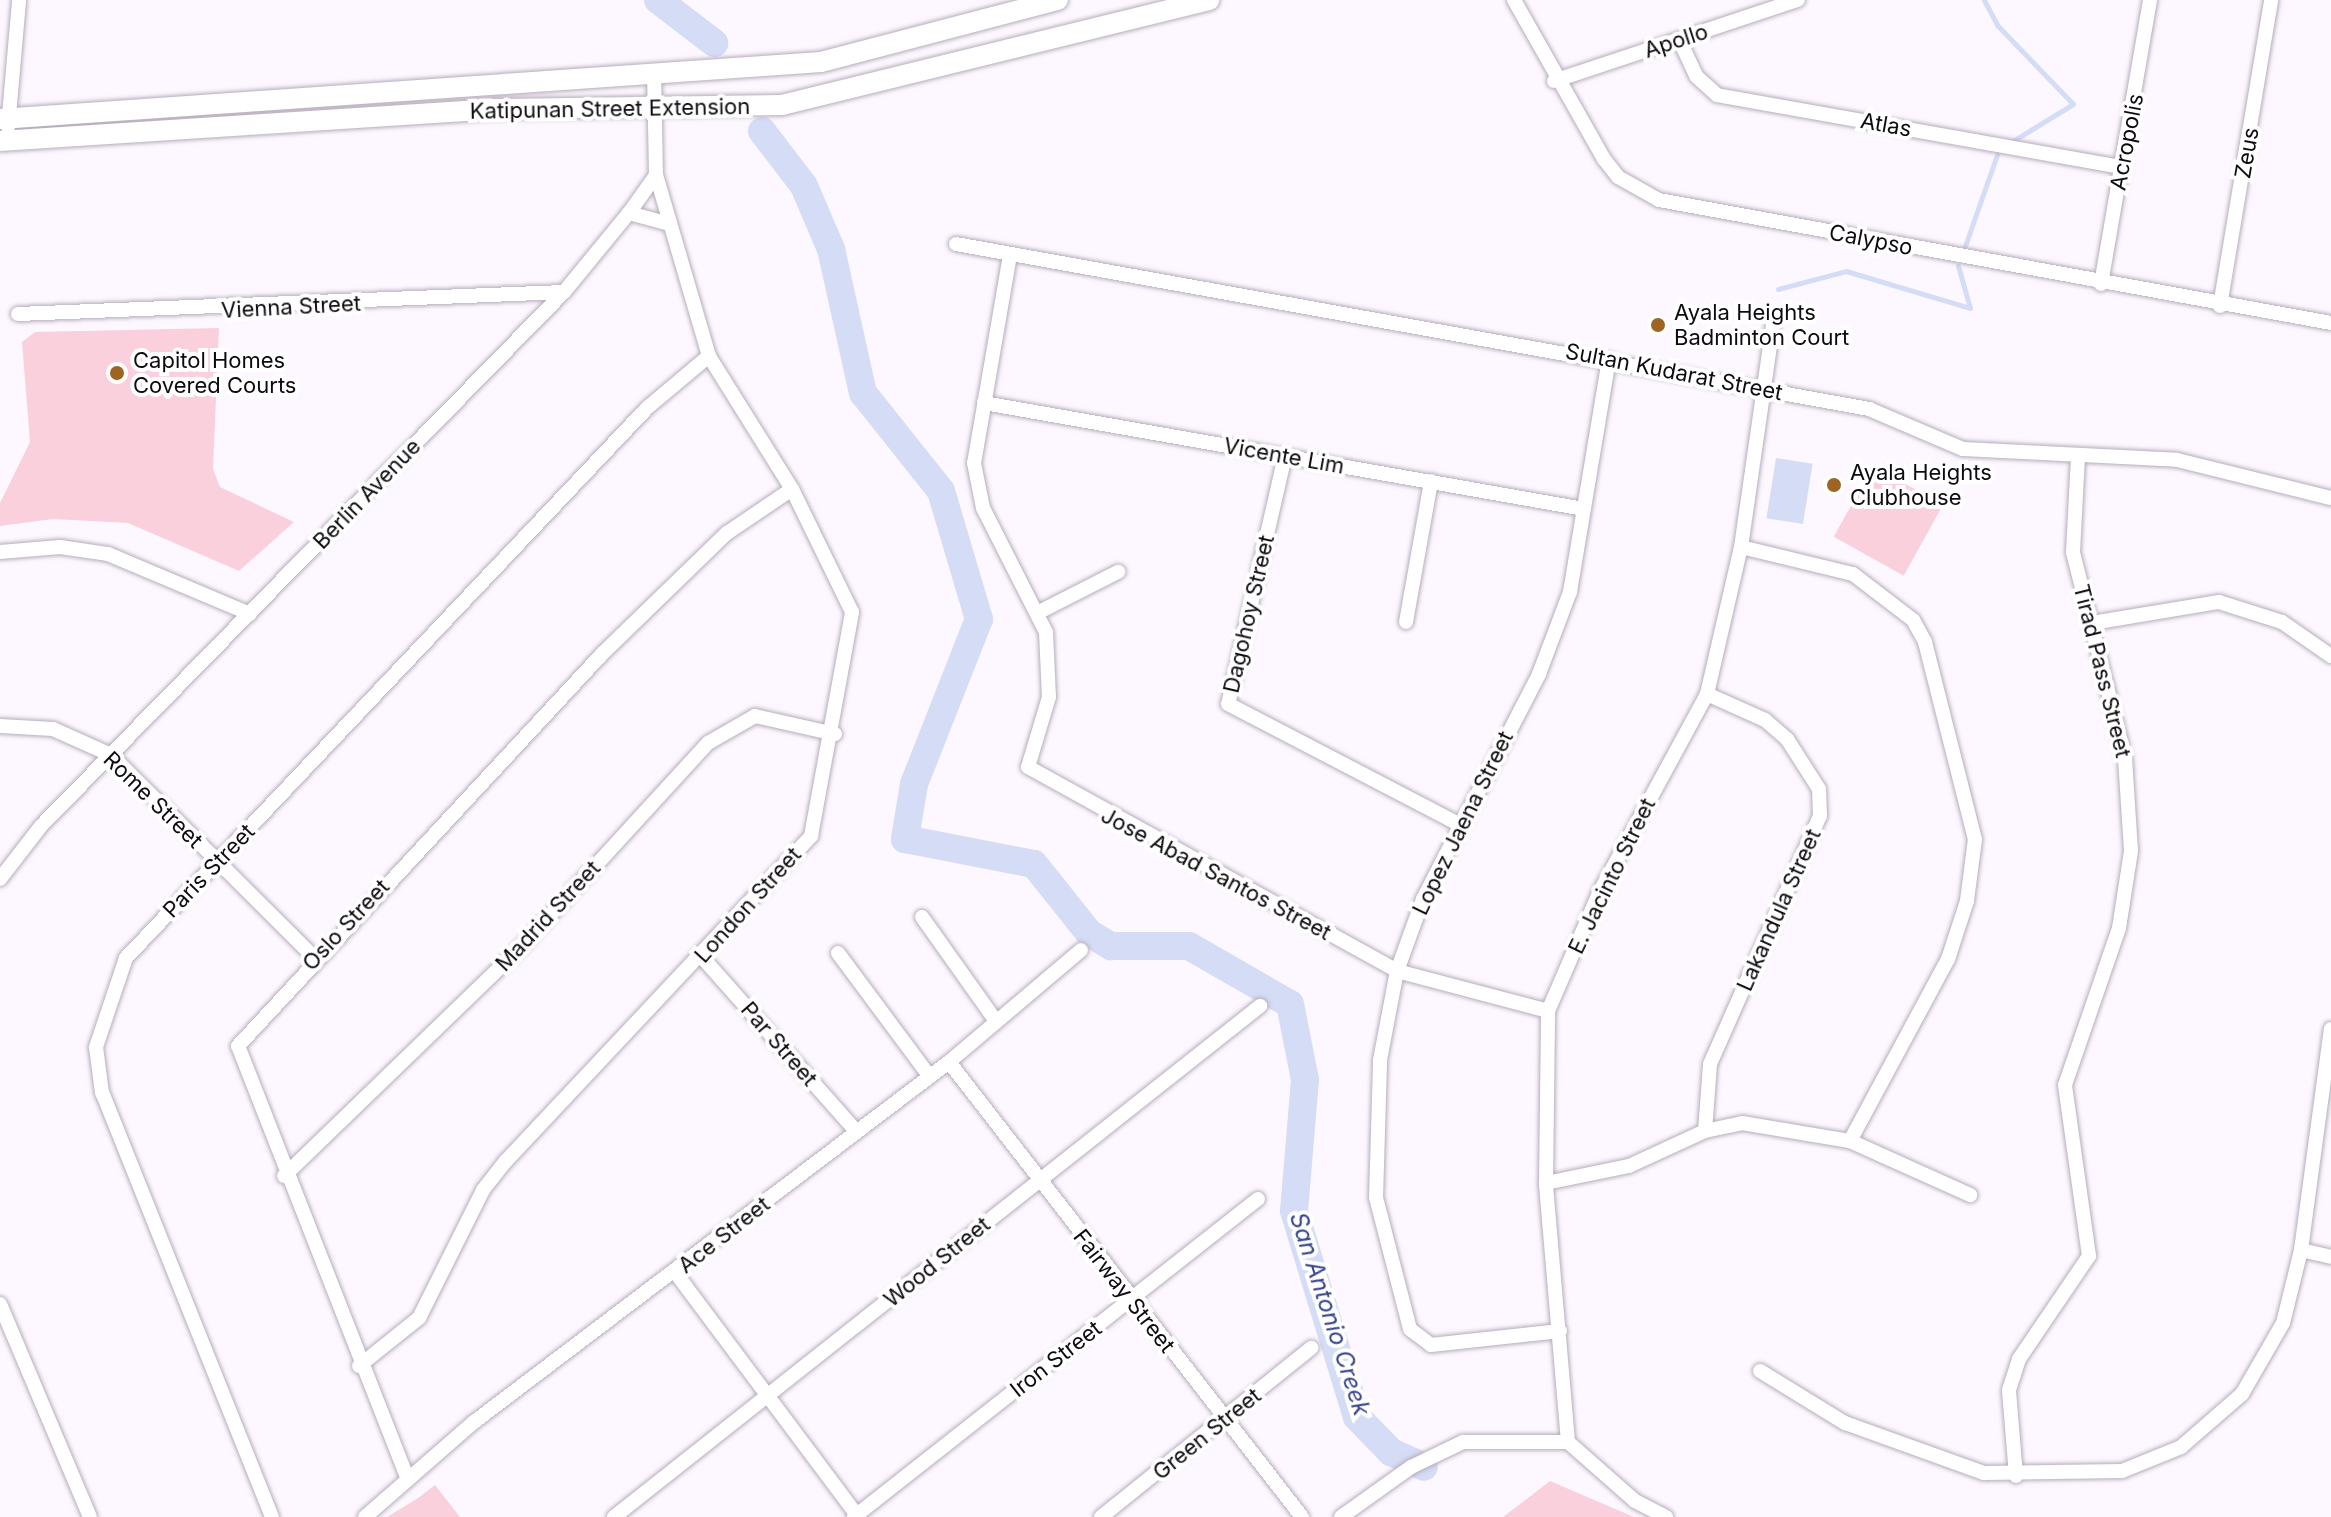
<!DOCTYPE html>
<html>
<head>
<meta charset="utf-8">
<style>
  body { margin:0 }
  #map { position:relative; width:2331px; height:1517px; overflow:hidden; background:#fdf8ff; font-family:Inter,sans-serif }
  div>[style] { position:absolute }
  .green>* { inset:0; background:#f9d0dc; transform-origin:0 0 }
  .water>* { inset:0; background:#d5dcf6; transform-origin:0 0 }
  .stream>* { height:5px; margin:-2.5px; padding:0 2.5px; transform-origin:2.5px; border-radius:2.5px; background:#d5dcf6 }
  .river>* { height:28px; margin:-14px; padding:0 14px; transform-origin:14px; border-radius:14px; background:#d5dcf6 }
  .roads { filter:drop-shadow(0 0 2px #b7acbb) drop-shadow(0 0 2px #b7acbb) }
  .street>* { height:14px; margin:-7px; padding:0 7px; transform-origin:7px; border-radius:7px; background:#fff }
  .secondary>* { height:20px; margin:-10px; padding:0 10px; transform-origin:10px; border-radius:10px; background:#fff }
  .dots>* { width:22px; height:22px; translate:-50% -50%; box-sizing:border-box; border:4px solid #fff; border-radius:50% }
  span { translate:-50% -50%; white-space:nowrap; text-align:center; line-height:1.15; -webkit-text-stroke:8px #fff; paint-order:stroke }
  .street-label { font-size:22px; color:#0e0b10 }
  .poi-label { font-size:22px; color:#0e0b10 }
  .left { translate:0 -50%; text-align:left }
  .water-label { font-size:24px; color:#37458c; font-style:italic }
</style>
</head>
<body>
<div id="map">
  <div class="green">
    <div style="clip-path:polygon(219px 328px,213px 469px,220px 487px,294px 522px,239px 571px,128px 523px,53px 519px,0 526px,0 503px,30px 442px,22px 342px,35px 332px)"></div>
    <div style="left:1873px;top:466px;width:80px;height:81px;rotate:29deg"></div>
    <div style="clip-path:polygon(1550px 1481px,1634px 1517px,1503px 1517px)"></div>
    <div style="clip-path:polygon(435px 1485px,460px 1517px,387px 1517px,418px 1498px)"></div>
  </div>
  <div class="water">
    <div style="left:1776px;top:458px;width:37px;height:61px;rotate:9deg"></div>
  </div>
  <div class="stream">
    <div style="left:1984px;top:0;width:30px;rotate:62deg"></div>
    <div style="left:1998px;top:26px;width:108px;rotate:46.1deg"></div>
    <div style="left:2073px;top:104px;width:76px;rotate:148.4deg"></div>
    <div style="left:1965px;top:246px;width:103px;rotate:-70.7deg"></div>
    <div style="left:1778px;top:289px;width:70px;rotate:-14.8deg"></div>
    <div style="left:1846px;top:271px;width:129px;rotate:16.6deg"></div>
    <div style="left:1970px;top:308px;width:44px;rotate:-105.9deg"></div>
  </div>
  <div class="river">
    <div style="left:658px;top:0;width:71px;rotate:37.5deg"></div>
    <div style="left:762px;top:131px;width:69px;rotate:52.6deg"></div>
    <div style="left:804px;top:186px;width:69px;rotate:66.8deg"></div>
    <div style="left:831px;top:249px;width:148px;rotate:77.5deg"></div>
    <div style="left:863px;top:393px;width:125px;rotate:51.5deg"></div>
    <div style="left:941px;top:491px;width:134px;rotate:73.5deg"></div>
    <div style="left:979px;top:619px;width:177px;rotate:111.5deg"></div>
    <div style="left:914px;top:784px;width:56px;rotate:99.3deg"></div>
    <div style="left:905px;top:839px;width:131px;rotate:11deg"></div>
    <div style="left:1034px;top:864px;width:88px;rotate:51.4deg"></div>
    <div style="left:1089px;top:933px;width:26px;rotate:31deg"></div>
    <div style="left:1111px;top:946px;width:78px"></div>
    <div style="left:1189px;top:946px;width:116px;rotate:29.9deg"></div>
    <div style="left:1290px;top:1004px;width:77px;rotate:78.8deg"></div>
    <div style="left:1305px;top:1080px;width:131px;rotate:94.8deg"></div>
    <div style="left:1294px;top:1211px;width:215px;rotate:73deg"></div>
    <div style="left:1357px;top:1417px;width:49px;rotate:45.8deg"></div>
    <div style="left:1391px;top:1452px;width:36px;rotate:24deg"></div>
  </div>
  <div class="roads">
    <div class="street">
      <div style="left:1514px;top:0;width:183px;rotate:60.5deg"></div>
      <div style="left:1604px;top:159px;width:23px;rotate:52deg"></div>
      <div style="left:1618px;top:177px;width:47px;rotate:29.3deg"></div>
      <div style="left:1659px;top:200px;width:683px;rotate:10.37deg"></div>
      <div style="left:1680px;top:41px;width:38px;rotate:65deg"></div>
      <div style="left:1696px;top:76px;width:28px;rotate:42deg"></div>
      <div style="left:1717px;top:95px;width:411px;rotate:10.1deg"></div>
      <div style="left:1554px;top:81px;width:257px;rotate:-18.4deg"></div>
      <div style="left:8px;top:127px;width:127px;rotate:-85deg"></div>
      <div style="left:629px;top:213px;width:39px;rotate:15deg"></div>
      <div style="left:956px;top:244px;width:928px;rotate:10.24deg"></div>
      <div style="left:1869px;top:409px;width:102px;rotate:23.1deg"></div>
      <div style="left:1963px;top:449px;width:214px;rotate:2.9deg"></div>
      <div style="left:2177px;top:460px;width:159px;rotate:13.9deg"></div>
      <div style="left:1010px;top:255px;width:211px;rotate:99.8deg"></div>
      <div style="left:974px;top:463px;width:46px;rotate:78.7deg"></div>
      <div style="left:983px;top:508px;width:139px;rotate:63.1deg"></div>
      <div style="left:1046px;top:632px;width:65px;rotate:87.4deg"></div>
      <div style="left:1049px;top:697px;width:73px;rotate:106.7deg"></div>
      <div style="left:1028px;top:767px;width:422px;rotate:28.9deg"></div>
      <div style="left:1397px;top:971px;width:156px;rotate:14.8deg"></div>
      <div style="left:2101px;top:284px;width:288px;rotate:-80.2deg"></div>
      <div style="left:2220px;top:306px;width:310px;rotate:-80.5deg"></div>
      <div style="left:18px;top:314px;width:546px;rotate:-2.31deg"></div>
      <div style="left:984px;top:403px;width:609px;rotate:10.02deg"></div>
      <div style="left:1285px;top:456px;width:254px;rotate:102.9deg"></div>
      <div style="left:1228px;top:704px;width:260px;rotate:27.5deg"></div>
      <div style="left:1741px;top:547px;width:115px;rotate:13.6deg"></div>
      <div style="left:1853px;top:574px;width:76px;rotate:37.5deg"></div>
      <div style="left:1913px;top:620px;width:25px;rotate:61deg"></div>
      <div style="left:1925px;top:642px;width:203px;rotate:75.8deg"></div>
      <div style="left:1975px;top:839px;width:63px;rotate:97.4deg"></div>
      <div style="left:1967px;top:901px;width:61px;rotate:108.1deg"></div>
      <div style="left:1948px;top:959px;width:207px;rotate:118.3deg"></div>
      <div style="left:0;top:552px;width:60px;rotate:-4.8deg"></div>
      <div style="left:60px;top:547px;width:49px;rotate:8.3deg"></div>
      <div style="left:108px;top:554px;width:154px;rotate:22.9deg"></div>
      <div style="left:1039px;top:612px;width:89px;rotate:-26.9deg"></div>
      <div style="left:1406px;top:622px;width:143px;rotate:-79.9deg"></div>
      <div style="left:2092px;top:623px;width:129px;rotate:-9.4deg"></div>
      <div style="left:2219px;top:602px;width:66px;rotate:17.6deg"></div>
      <div style="left:2282px;top:622px;width:60px;rotate:34.8deg"></div>
      <div style="left:0;top:726px;width:53px;rotate:3.2deg"></div>
      <div style="left:53px;top:729px;width:64px;rotate:24.1deg"></div>
      <div style="left:111px;top:755px;width:288px;rotate:44.9deg"></div>
      <div style="left:0;top:879px;width:67px;rotate:-52.3deg"></div>
      <div style="left:41px;top:826px;width:747px;rotate:-45.6deg"></div>
      <div style="left:564px;top:292px;width:102px;rotate:-50.6deg"></div>
      <div style="left:629px;top:213px;width:47px;rotate:-54.6deg"></div>
      <div style="left:656px;top:175px;width:100px;rotate:-91.1deg"></div>
      <div style="left:922px;top:917px;width:128px;rotate:54.6deg"></div>
      <div style="left:838px;top:953px;width:154px;rotate:53.4deg"></div>
      <div style="left:702px;top:957px;width:232px;rotate:48.5deg"></div>
      <div style="left:949px;top:1062px;width:576px;rotate:52.19deg"></div>
      <div style="left:1705px;top:1131px;width:67px;rotate:-85.7deg"></div>
      <div style="left:1710px;top:1064px;width:271px;rotate:-66.1deg"></div>
      <div style="left:1820px;top:816px;width:27px;rotate:-92deg"></div>
      <div style="left:1819px;top:789px;width:59px;rotate:-122.6deg"></div>
      <div style="left:1787px;top:739px;width:29px;rotate:-139deg"></div>
      <div style="left:1765px;top:720px;width:64px;rotate:-155.9deg"></div>
      <div style="left:284px;top:1176px;width:330px;rotate:-44deg"></div>
      <div style="left:521px;top:947px;width:277px;rotate:-47.5deg"></div>
      <div style="left:708px;top:743px;width:54px;rotate:-29.9deg"></div>
      <div style="left:755px;top:716px;width:82px;rotate:12.7deg"></div>
      <div style="left:1546px;top:1183px;width:85px;rotate:-11.6deg"></div>
      <div style="left:1629px;top:1166px;width:84px;rotate:-24.7deg"></div>
      <div style="left:1705px;top:1131px;width:38px;rotate:-12deg"></div>
      <div style="left:1742px;top:1123px;width:109px;rotate:9.5deg"></div>
      <div style="left:1850px;top:1141px;width:132px;rotate:24.2deg"></div>
      <div style="left:2301px;top:1250px;width:31px;rotate:13deg"></div>
      <div style="left:675px;top:1272px;width:306px;rotate:53.2deg"></div>
      <div style="left:0;top:1304px;width:231px;rotate:67.1deg"></div>
      <div style="left:1560px;top:1331px;width:130px;rotate:173.8deg"></div>
      <div style="left:1431px;top:1345px;width:26px;rotate:-143deg"></div>
      <div style="left:1410px;top:1329px;width:135px;rotate:-104.5deg"></div>
      <div style="left:1376px;top:1198px;width:138px;rotate:-88.3deg"></div>
      <div style="left:1380px;top:1060px;width:91px;rotate:-79.2deg"></div>
      <div style="left:1397px;top:971px;width:77px;rotate:-70.1deg"></div>
      <div style="left:1423px;top:899px;width:253px;rotate:-62.7deg"></div>
      <div style="left:1539px;top:674px;width:88px;rotate:-69.3deg"></div>
      <div style="left:1570px;top:592px;width:236px;rotate:-80.5deg"></div>
      <div style="left:359px;top:1366px;width:77px;rotate:-38.7deg"></div>
      <div style="left:419px;top:1318px;width:143px;rotate:-63.4deg"></div>
      <div style="left:483px;top:1190px;width:37px;rotate:-52deg"></div>
      <div style="left:506px;top:1161px;width:446px;rotate:-46.8deg"></div>
      <div style="left:811px;top:836px;width:228px;rotate:-79.6deg"></div>
      <div style="left:852px;top:612px;width:137px;rotate:-116deg"></div>
      <div style="left:792px;top:489px;width:157px;rotate:-122deg"></div>
      <div style="left:709px;top:356px;width:189px;rotate:-106.3deg"></div>
      <div style="left:1760px;top:1371px;width:100px;rotate:31.5deg"></div>
      <div style="left:1845px;top:1423px;width:148px;rotate:19.8deg"></div>
      <div style="left:1984px;top:1473px;width:138px;rotate:-0.8deg"></div>
      <div style="left:2122px;top:1471px;width:64px;rotate:-22.1deg"></div>
      <div style="left:2181px;top:1447px;width:81px;rotate:-41deg"></div>
      <div style="left:2242px;top:1394px;width:82px;rotate:-60deg"></div>
      <div style="left:2283px;top:1323px;width:75px;rotate:-76.1deg"></div>
      <div style="left:2301px;top:1250px;width:223px;rotate:-82.3deg"></div>
      <div style="left:1568px;top:1442px;width:260px;rotate:-94.9deg"></div>
      <div style="left:1546px;top:1183px;width:172px;rotate:-89.3deg"></div>
      <div style="left:1548px;top:1011px;width:129px;rotate:-66.6deg"></div>
      <div style="left:1599px;top:893px;width:226px;rotate:-61.5deg"></div>
      <div style="left:1707px;top:694px;width:151px;rotate:-77deg"></div>
      <div style="left:1741px;top:547px;width:224px;rotate:-81.8deg"></div>
      <div style="left:2016px;top:1476px;width:86px;rotate:-94.7deg"></div>
      <div style="left:2009px;top:1390px;width:33px;rotate:-72deg"></div>
      <div style="left:2019px;top:1359px;width:125px;rotate:-55.8deg"></div>
      <div style="left:2089px;top:1256px;width:173px;rotate:-98deg"></div>
      <div style="left:2065px;top:1085px;width:166px;rotate:-71deg"></div>
      <div style="left:2119px;top:928px;width:78px;rotate:-81.1deg"></div>
      <div style="left:2131px;top:851px;width:93px;rotate:-93.7deg"></div>
      <div style="left:2125px;top:758px;width:212px;rotate:-104.2deg"></div>
      <div style="left:2073px;top:552px;width:97px;rotate:-87deg"></div>
      <div style="left:407px;top:1477px;width:463px;rotate:-111.4deg"></div>
      <div style="left:238px;top:1046px;width:535px;rotate:-47.12deg"></div>
      <div style="left:602px;top:654px;width:174px;rotate:-44.1deg"></div>
      <div style="left:727px;top:533px;width:78px;rotate:-34.1deg"></div>
      <div style="left:272px;top:1517px;width:457px;rotate:-111.8deg"></div>
      <div style="left:102px;top:1093px;width:46px;rotate:-97.4deg"></div>
      <div style="left:96px;top:1047px;width:94px;rotate:-71.4deg"></div>
      <div style="left:126px;top:958px;width:758px;rotate:-46.55deg"></div>
      <div style="left:647px;top:408px;width:81px;rotate:-40deg"></div>
      <div style="left:365px;top:1517px;width:145px;rotate:-41.1deg"></div>
      <div style="left:474px;top:1422px;width:596px;rotate:-37.16deg"></div>
      <div style="left:949px;top:1062px;width:173px;rotate:-40.3deg"></div>
      <div style="left:614px;top:1517px;width:824px;rotate:-38.34deg"></div>
      <div style="left:854px;top:1517px;width:514px;rotate:-38.21deg"></div>
      <div style="left:1101px;top:1517px;width:270px;rotate:-38.8deg"></div>
      <div style="left:1341px;top:1517px;width:86px;rotate:-35.5deg"></div>
      <div style="left:1411px;top:1467px;width:58px;rotate:-25.7deg"></div>
      <div style="left:1463px;top:1442px;width:105px"></div>
      <div style="left:1568px;top:1442px;width:89px;rotate:41.4deg"></div>
      <div style="left:1635px;top:1501px;width:35px;rotate:27deg"></div>
    </div>
    <div class="secondary">
      <div style="left:0;top:119px;width:823px;rotate:-3.97deg"></div>
      <div style="left:821px;top:62px;width:245px;rotate:-14.7deg"></div>
      <div style="left:0;top:141px;width:497px;rotate:-3.7deg"></div>
      <div style="left:496px;top:109px;width:286px;rotate:-0.8deg"></div>
      <div style="left:782px;top:105px;width:440px;rotate:-13.8deg"></div>
    </div>
  </div>
  <div class="dots">
    <div style="left:1658px;top:325px;background:#9e6424"></div>
    <div style="left:117px;top:373px;background:#9e6424"></div>
    <div style="left:1834px;top:485px;background:#9e6424"></div>
  </div>
  <div class="street-label">
    <span style="left:1676px;top:41px;rotate:-18deg">Apollo</span>
    <span style="left:610px;top:109px;rotate:-1deg">Katipunan Street Extension</span>
    <span style="left:1886px;top:125px;rotate:10deg">Atlas</span>
    <span style="left:2127px;top:142px;rotate:-79deg">Acropolis</span>
    <span style="left:2247px;top:153px;rotate:-80deg">Zeus</span>
    <span style="left:1871px;top:240px;rotate:11deg">Calypso</span>
    <span style="left:291px;top:307px;rotate:-3deg">Vienna Street</span>
    <span style="left:1674px;top:372px;rotate:11deg">Sultan Kudarat Street</span>
    <span style="left:1284px;top:456px;rotate:10deg">Vicente Lim</span>
    <span style="left:367px;top:494px;rotate:-46deg">Berlin Avenue</span>
    <span style="left:1249px;top:614px;rotate:-77deg">Dagohoy Street</span>
    <span style="left:2102px;top:671px;rotate:76deg">Tirad Pass Street</span>
    <span style="left:153px;top:800px;rotate:44deg">Rome Street</span>
    <span style="left:1463px;top:823px;rotate:-64deg">Lopez Jaena Street</span>
    <span style="left:209px;top:871px;rotate:-46deg">Paris Street</span>
    <span style="left:1216px;top:874px;rotate:28deg">Jose Abad Santos Street</span>
    <span style="left:1612px;top:876px;rotate:-64deg">E. Jacinto Street</span>
    <span style="left:748px;top:905px;rotate:-48deg">London Street</span>
    <span style="left:1779px;top:910px;rotate:-66deg">Lakandula Street</span>
    <span style="left:548px;top:916px;rotate:-47deg">Madrid Street</span>
    <span style="left:346px;top:925px;rotate:-47deg">Oslo Street</span>
    <span style="left:779px;top:1044px;rotate:49deg">Par Street</span>
    <span style="left:724px;top:1235px;rotate:-38deg">Ace Street</span>
    <span style="left:937px;top:1262px;rotate:-39deg">Wood Street</span>
    <span style="left:1124px;top:1291px;rotate:52deg">Fairway Street</span>
    <span style="left:1056px;top:1359px;rotate:-38deg">Iron Street</span>
    <span style="left:1207px;top:1434px;rotate:-39deg">Green Street</span>
  </div>
  <div class="poi-label">
    <span class="left" style="left:1674px;top:325px">Ayala Heights<br>Badminton Court</span>
    <span class="left" style="left:133px;top:373px">Capitol Homes<br>Covered Courts</span>
    <span class="left" style="left:1850px;top:485px">Ayala Heights<br>Clubhouse</span>
  </div>
  <div class="water-label">
    <span style="left:1330px;top:1314px;rotate:72deg">San Antonio Creek</span>
  </div>
</div>
</body>
</html>
